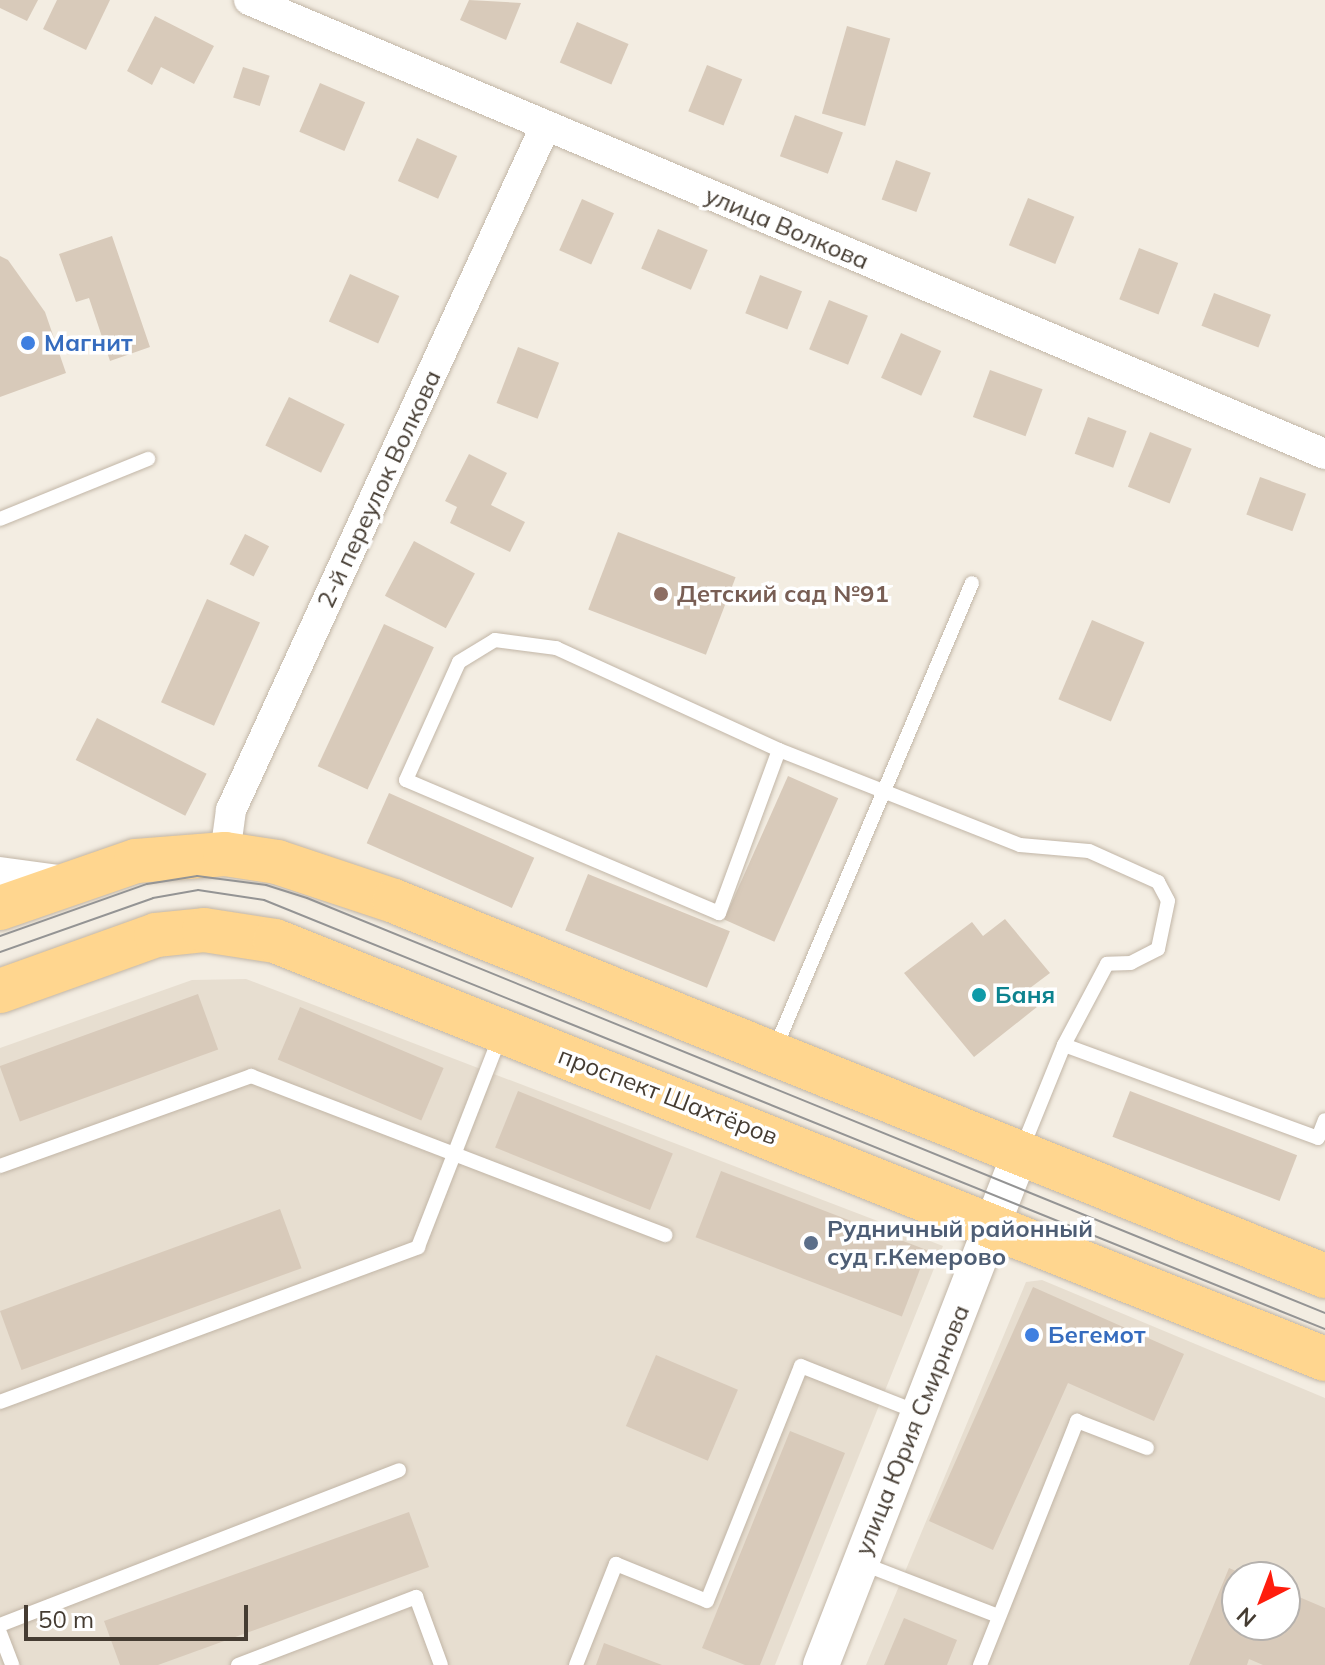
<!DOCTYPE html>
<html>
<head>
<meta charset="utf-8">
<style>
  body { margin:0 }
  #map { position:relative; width:1325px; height:1665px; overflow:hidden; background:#f3ede2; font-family:Mulish,sans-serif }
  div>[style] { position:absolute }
  .residential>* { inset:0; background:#e7ded0 }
  .building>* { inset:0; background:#d8caba; transform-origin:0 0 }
  .roads { filter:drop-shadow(0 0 2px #c2b6a7) drop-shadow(0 0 2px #c2b6a7) }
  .service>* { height:14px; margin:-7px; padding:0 7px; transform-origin:7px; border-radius:7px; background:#fff }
  .minor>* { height:30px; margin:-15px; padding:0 15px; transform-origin:15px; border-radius:15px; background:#fff }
  .tertiary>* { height:36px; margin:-18px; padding:0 18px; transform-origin:18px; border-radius:18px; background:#fff }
  .primary>* { height:44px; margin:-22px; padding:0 22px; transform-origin:22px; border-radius:22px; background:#ffd68f }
  .tram>* { height:2px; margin:-1px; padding:0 1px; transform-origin:1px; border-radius:1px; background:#949494 }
  .dots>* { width:22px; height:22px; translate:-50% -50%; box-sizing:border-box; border:4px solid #fff; border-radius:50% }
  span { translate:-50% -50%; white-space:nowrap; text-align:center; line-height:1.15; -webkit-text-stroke:7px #fff; paint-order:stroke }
  .street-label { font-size:24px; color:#453c32 }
  .shop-label { font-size:24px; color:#366cbe; font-weight:700 }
  .left { translate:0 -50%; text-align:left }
  .education-label { font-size:24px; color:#785e54; font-weight:700 }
  .culture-label { font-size:24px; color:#0d838f; font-weight:700 }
  .service-label { font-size:24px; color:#4e5e75; font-weight:700 }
  .north { position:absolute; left:1221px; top:1561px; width:80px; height:80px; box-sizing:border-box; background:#fff; border:2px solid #b5b1ad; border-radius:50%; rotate:222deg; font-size:22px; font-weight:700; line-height:32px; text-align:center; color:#453c32 }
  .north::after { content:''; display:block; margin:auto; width:28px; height:36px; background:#ff1d0d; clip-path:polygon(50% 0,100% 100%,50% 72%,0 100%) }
  .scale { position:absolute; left:24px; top:1605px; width:224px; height:36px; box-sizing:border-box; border:4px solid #453c32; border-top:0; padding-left:10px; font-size:24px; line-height:28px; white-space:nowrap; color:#453c32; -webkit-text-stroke:6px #fff; paint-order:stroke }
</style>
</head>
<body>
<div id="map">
  <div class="residential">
    <div style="clip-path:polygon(246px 979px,943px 1246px,775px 1665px,0 1665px,0 1048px,192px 980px)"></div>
    <div style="clip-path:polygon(evenodd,1042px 1280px,1325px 1398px,1325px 1665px,866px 1665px,1026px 1282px,1042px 1280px,1237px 1577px,1285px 1577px,1285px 1625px,1237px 1625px,1237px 1577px)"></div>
  </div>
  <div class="building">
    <div style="clip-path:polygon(0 0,38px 0,27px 21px,0 8px)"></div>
    <div style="clip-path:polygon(57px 0,110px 0,86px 50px,43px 29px)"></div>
    <div style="clip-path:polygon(469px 0,521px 3px,506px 40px,460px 20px)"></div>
    <div style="clip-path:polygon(155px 16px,214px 46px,194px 84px,161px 67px,152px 85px,127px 71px)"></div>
    <div style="left:577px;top:22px;width:56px;height:44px;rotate:23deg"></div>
    <div style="left:847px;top:26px;width:45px;height:91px;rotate:16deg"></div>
    <div style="left:707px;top:65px;width:38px;height:50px;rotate:22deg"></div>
    <div style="left:243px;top:67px;width:28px;height:32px;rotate:18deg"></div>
    <div style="left:320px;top:83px;width:49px;height:53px;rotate:23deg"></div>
    <div style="left:795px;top:115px;width:51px;height:44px;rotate:20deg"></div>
    <div style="left:417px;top:138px;width:44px;height:47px;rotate:24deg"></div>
    <div style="left:896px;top:160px;width:37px;height:42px;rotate:20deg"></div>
    <div style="left:1028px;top:198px;width:50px;height:51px;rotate:22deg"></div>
    <div style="left:582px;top:199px;width:35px;height:56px;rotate:24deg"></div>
    <div style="left:658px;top:229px;width:54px;height:43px;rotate:23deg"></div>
    <div style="clip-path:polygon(112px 236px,150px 347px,110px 361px,89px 298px,76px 302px,59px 254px)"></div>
    <div style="left:1139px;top:248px;width:42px;height:55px;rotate:21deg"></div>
    <div style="clip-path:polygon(0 256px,8px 260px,45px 312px,66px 373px,0 397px)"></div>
    <div style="left:350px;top:274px;width:54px;height:52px;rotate:24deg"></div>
    <div style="left:760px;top:275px;width:45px;height:41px;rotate:21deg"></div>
    <div style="left:1214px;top:293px;width:61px;height:35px;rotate:21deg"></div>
    <div style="left:829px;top:300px;width:42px;height:53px;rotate:22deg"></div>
    <div style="left:901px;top:333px;width:44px;height:49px;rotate:24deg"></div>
    <div style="left:518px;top:347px;width:44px;height:60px;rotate:21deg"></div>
    <div style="left:990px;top:370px;width:56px;height:50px;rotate:20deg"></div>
    <div style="left:289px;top:397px;width:62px;height:54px;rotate:26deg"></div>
    <div style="left:1088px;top:417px;width:41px;height:39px;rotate:20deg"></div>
    <div style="left:1150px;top:432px;width:45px;height:59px;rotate:22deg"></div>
    <div style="clip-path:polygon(469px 454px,507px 473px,491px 505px,525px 522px,510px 552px,450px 523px,457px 507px,445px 501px)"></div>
    <div style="left:1260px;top:477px;width:49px;height:40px;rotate:20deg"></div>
    <div style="left:618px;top:532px;width:126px;height:83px;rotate:21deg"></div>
    <div style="left:245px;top:534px;width:27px;height:34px;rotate:27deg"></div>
    <div style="left:414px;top:541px;width:69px;height:62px;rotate:28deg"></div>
    <div style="left:207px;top:599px;width:58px;height:113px;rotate:24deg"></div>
    <div style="left:1092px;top:620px;width:57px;height:86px;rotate:23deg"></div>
    <div style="left:384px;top:624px;width:55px;height:157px;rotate:25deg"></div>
    <div style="left:97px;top:718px;width:123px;height:47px;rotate:27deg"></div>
    <div style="left:788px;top:776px;width:55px;height:157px;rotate:24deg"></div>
    <div style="left:389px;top:793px;width:159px;height:55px;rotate:24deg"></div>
    <div style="left:588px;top:874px;width:153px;height:61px;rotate:22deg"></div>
    <div style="clip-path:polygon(1005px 919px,1050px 973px,1030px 988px,1042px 1003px,974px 1057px,904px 973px,972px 922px,983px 936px)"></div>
    <div style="left:198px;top:994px;width:59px;height:211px;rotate:70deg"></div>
    <div style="left:300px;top:1007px;width:156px;height:57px;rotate:23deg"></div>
    <div style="left:518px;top:1091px;width:167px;height:61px;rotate:22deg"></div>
    <div style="left:1130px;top:1091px;width:179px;height:49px;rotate:21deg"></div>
    <div style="left:721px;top:1171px;width:221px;height:71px;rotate:21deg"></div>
    <div style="left:280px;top:1209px;width:63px;height:298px;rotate:70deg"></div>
    <div style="clip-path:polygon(1033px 1287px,1184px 1354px,1154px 1421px,1068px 1383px,993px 1550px,929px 1521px)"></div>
    <div style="left:656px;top:1355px;width:89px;height:77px;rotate:23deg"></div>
    <div style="clip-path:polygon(790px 1431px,845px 1453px,760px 1665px,745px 1665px,702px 1648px)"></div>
    <div style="clip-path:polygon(409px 1512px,429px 1567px,158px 1665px,120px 1665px,104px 1621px)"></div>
    <div style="clip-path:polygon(1229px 1568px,1250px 1577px,1237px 1577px,1237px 1625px,1285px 1625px,1285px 1591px,1325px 1608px,1325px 1665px,1263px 1665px,1249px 1659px,1247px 1665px,1189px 1665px)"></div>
    <div style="clip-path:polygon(904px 1618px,957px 1640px,947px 1665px,884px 1665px)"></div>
    <div style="clip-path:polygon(604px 1643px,662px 1665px,596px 1665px)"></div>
  </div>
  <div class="roads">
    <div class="service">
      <div style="left:0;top:519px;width:160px;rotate:-22.1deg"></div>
      <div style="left:779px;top:750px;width:174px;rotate:110.2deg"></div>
      <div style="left:719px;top:913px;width:340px;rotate:-157deg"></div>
      <div style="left:406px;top:780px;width:129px;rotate:-65.8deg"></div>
      <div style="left:459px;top:662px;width:42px;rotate:-31.4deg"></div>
      <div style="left:495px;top:640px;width:62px;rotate:7.5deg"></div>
      <div style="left:556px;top:648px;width:245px;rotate:24.6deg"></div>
      <div style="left:779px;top:750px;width:259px;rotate:21.5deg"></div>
      <div style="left:1020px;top:845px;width:69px;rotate:5deg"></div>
      <div style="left:1089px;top:851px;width:76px;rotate:24.2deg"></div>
      <div style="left:1158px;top:882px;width:21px;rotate:62deg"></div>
      <div style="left:1168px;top:901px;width:49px;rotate:101.8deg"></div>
      <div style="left:1158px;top:949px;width:30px;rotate:153deg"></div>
      <div style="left:1131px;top:963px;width:24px;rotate:178deg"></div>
      <div style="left:1107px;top:964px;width:92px;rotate:118deg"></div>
      <div style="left:774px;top:1051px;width:508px;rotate:-67.07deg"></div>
      <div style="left:1021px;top:1151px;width:114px;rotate:-67.9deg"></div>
      <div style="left:1064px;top:1045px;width:270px;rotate:20.1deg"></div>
      <div style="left:1318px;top:1138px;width:19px;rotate:-69deg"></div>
      <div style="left:0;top:1166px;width:267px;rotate:-19.7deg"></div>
      <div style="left:251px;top:1076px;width:444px;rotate:21deg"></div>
      <div style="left:0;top:1402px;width:446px;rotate:-20.3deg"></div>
      <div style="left:418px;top:1247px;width:225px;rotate:-68.7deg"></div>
      <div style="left:861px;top:1563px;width:147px;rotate:21.1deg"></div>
      <div style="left:0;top:1625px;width:428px;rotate:-21.2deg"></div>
      <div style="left:0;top:1633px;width:34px;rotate:69deg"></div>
      <div style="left:238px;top:1665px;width:191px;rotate:-20.9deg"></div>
      <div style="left:416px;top:1597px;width:72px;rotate:69.8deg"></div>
      <div style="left:576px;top:1665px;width:109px;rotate:-68.4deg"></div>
      <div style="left:616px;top:1564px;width:98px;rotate:22.1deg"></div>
      <div style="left:707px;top:1601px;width:253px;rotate:-68.2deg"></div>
      <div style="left:801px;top:1366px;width:128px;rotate:21.6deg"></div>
      <div style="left:980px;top:1665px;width:263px;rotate:-68.3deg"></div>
      <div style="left:1077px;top:1421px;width:75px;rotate:21.1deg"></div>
    </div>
    <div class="minor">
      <div style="left:249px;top:0;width:1168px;rotate:22.88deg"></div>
      <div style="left:225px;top:854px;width:44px;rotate:-82.2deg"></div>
      <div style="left:231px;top:810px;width:752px;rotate:-65.31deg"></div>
      <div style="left:0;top:872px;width:67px;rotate:7.8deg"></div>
    </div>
    <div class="tertiary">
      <div style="left:821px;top:1665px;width:552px;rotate:-68.74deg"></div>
    </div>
    <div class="primary">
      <div style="left:0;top:908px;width:144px;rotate:-19.1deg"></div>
      <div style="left:136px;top:861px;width:89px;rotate:-4.5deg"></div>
      <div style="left:225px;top:854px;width:53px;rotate:8.7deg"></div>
      <div style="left:277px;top:862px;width:123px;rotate:18.4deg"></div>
      <div style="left:394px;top:901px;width:1004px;rotate:21.94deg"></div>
      <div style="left:0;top:991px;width:166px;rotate:-19.7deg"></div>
      <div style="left:156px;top:935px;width:48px;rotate:-5.9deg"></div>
      <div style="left:204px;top:930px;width:72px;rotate:8.8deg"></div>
      <div style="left:275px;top:941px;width:1130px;rotate:21.71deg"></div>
    </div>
  </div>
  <div class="tram">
    <div style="left:0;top:936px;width:156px;rotate:-19.5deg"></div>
    <div style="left:147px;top:884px;width:51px;rotate:-9.1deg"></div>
    <div style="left:197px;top:876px;width:70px;rotate:7.4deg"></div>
    <div style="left:266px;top:885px;width:43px;rotate:17.6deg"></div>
    <div style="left:307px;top:898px;width:1099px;rotate:22.18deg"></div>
    <div style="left:0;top:952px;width:162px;rotate:-19.4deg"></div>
    <div style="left:153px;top:898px;width:46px;rotate:-10.1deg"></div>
    <div style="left:198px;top:890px;width:67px;rotate:8.6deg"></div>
    <div style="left:264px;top:900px;width:1144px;rotate:22.02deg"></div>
  </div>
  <div class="dots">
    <div style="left:28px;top:343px;background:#3f7fe0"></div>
    <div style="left:661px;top:594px;background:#8d6e63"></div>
    <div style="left:979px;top:995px;background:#0f9aa8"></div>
    <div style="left:811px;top:1243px;background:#5c6f8a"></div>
    <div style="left:1032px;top:1335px;background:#3f7fe0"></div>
  </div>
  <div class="street-label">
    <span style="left:787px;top:228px;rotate:23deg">улица Волкова</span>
    <span style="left:379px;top:489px;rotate:-65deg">2-й переулок Волкова</span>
    <span style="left:668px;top:1096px;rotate:21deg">проспект Шахтёров</span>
    <span style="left:912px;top:1430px;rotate:-68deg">улица Юрия Смирнова</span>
  </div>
  <div class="shop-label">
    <span class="left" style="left:44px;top:343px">Магнит</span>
    <span class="left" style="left:1048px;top:1335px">Бегемот</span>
  </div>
  <div class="education-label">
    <span class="left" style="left:677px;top:594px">Детский сад №91</span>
  </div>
  <div class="culture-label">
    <span class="left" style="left:995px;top:995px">Баня</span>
  </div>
  <div class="service-label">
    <span class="left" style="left:827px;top:1243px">Рудничный районный<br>суд г.Кемерово</span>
  </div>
  <div class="north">N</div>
  <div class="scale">50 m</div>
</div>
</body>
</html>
